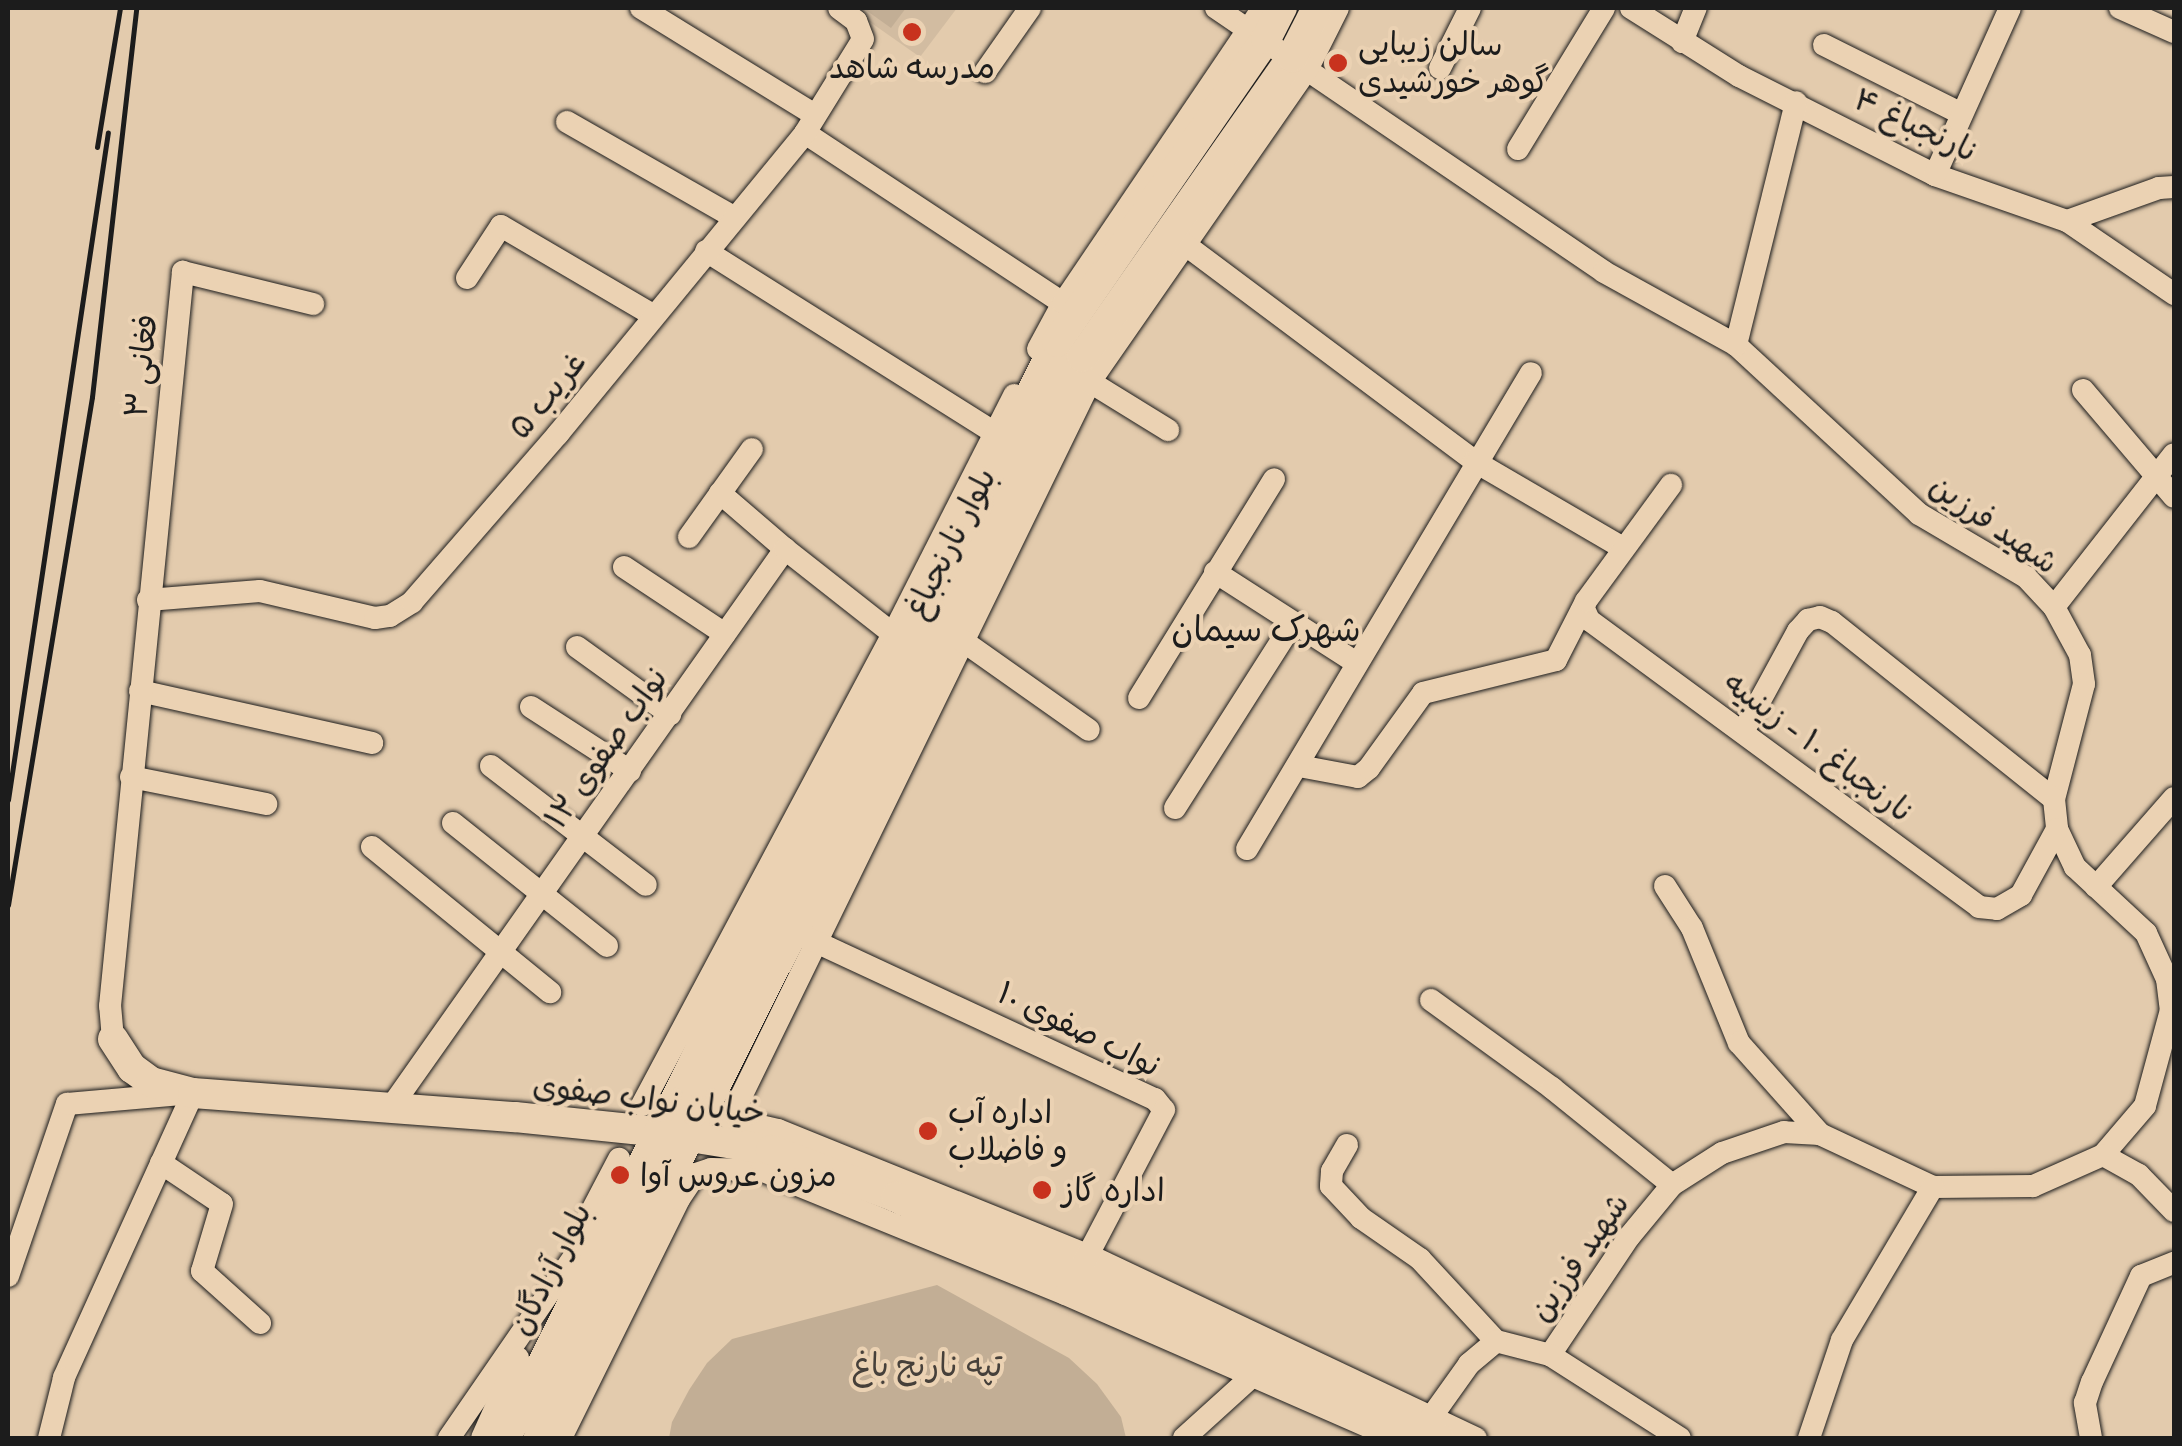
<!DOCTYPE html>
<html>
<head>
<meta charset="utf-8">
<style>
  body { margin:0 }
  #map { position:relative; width:2182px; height:1446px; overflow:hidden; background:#e3cbad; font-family:"Patrick Hand","Playpen Sans Arabic",sans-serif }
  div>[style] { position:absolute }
  .built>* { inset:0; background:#d2bca1 }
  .green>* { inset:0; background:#c2ae95 }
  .roads { filter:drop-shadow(0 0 2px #1c1c1c) drop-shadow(0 0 2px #1c1c1c) }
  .street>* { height:22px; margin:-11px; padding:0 11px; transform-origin:11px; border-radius:11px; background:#ebd2b3 }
  .secondary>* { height:30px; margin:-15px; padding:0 15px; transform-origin:15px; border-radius:15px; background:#ebd2b3 }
  .rail>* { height:5px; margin:-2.5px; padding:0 2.5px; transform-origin:2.5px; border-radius:2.5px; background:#1c1c1c }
  .dots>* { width:28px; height:28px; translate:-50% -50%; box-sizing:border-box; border:5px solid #ebd2b3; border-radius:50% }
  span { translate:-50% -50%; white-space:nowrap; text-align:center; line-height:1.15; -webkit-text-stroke:8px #ebd2b3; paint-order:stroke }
  .poi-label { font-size:32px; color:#1c1c1c }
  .left { translate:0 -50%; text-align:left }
  .street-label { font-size:32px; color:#1c1c1c }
  .park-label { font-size:32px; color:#46403a }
  .neighbourhood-label { font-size:35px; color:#1c1c1c }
  .frame { position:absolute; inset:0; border:10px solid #1c1c1c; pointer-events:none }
</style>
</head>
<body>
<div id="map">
  <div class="built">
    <div style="clip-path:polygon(850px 8px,957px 8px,920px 57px)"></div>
  </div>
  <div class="green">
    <div style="clip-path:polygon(863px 8px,906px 8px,891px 28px)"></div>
    <div style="clip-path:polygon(937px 1285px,1069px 1358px,1097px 1384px,1121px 1417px,1126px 1438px,669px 1438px,672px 1422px,689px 1390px,707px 1363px,732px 1339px)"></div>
  </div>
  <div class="roads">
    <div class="street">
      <div style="left:641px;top:8px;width:204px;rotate:31.6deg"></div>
      <div style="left:1216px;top:8px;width:469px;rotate:34.2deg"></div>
      <div style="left:1604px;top:272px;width:151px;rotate:28.9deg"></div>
      <div style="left:1736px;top:345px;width:249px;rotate:42.7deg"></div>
      <div style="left:1919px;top:514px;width:124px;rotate:30.5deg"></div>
      <div style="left:2026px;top:577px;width:41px;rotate:47deg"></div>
      <div style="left:2054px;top:607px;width:55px;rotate:61.6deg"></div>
      <div style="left:2080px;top:655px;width:29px;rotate:82deg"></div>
      <div style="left:2084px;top:684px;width:119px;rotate:104.6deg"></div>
      <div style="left:2054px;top:799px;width:30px;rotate:84deg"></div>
      <div style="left:2057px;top:829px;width:42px;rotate:64.7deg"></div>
      <div style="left:2075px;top:867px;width:97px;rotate:42.9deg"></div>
      <div style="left:2146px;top:933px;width:51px;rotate:65.5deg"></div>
      <div style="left:2167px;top:979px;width:31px;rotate:83deg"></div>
      <div style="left:2171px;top:1010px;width:99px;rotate:105.2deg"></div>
      <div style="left:2145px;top:1106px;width:65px;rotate:130.6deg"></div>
      <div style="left:2103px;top:1155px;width:77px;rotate:156.1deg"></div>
      <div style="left:2033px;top:1186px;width:100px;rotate:179.4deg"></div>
      <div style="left:1933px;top:1187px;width:125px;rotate:-154.9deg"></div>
      <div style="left:1820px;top:1134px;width:36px;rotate:-177deg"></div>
      <div style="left:1784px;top:1132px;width:65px;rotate:161.3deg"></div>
      <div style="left:1722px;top:1153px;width:59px;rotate:147.4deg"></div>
      <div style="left:1672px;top:1185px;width:67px;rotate:129.6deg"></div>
      <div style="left:1629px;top:1237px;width:142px;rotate:123.8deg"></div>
      <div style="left:1338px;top:8px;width:67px;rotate:116.6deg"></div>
      <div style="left:1308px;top:68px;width:382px;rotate:124.8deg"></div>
      <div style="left:1090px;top:382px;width:820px;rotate:116.03deg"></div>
      <div style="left:730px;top:1119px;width:49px;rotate:12.9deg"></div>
      <div style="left:778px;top:1130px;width:334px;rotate:22deg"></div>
      <div style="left:1088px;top:1255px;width:429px;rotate:25.3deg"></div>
      <div style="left:1631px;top:8px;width:128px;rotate:32.2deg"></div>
      <div style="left:1739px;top:76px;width:220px;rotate:26.8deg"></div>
      <div style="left:1935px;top:175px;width:140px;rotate:19.2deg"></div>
      <div style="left:2067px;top:221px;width:130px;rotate:34.3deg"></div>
      <div style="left:2120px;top:8px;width:59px;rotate:24deg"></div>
      <div style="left:1682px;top:42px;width:37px;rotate:-68deg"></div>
      <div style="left:1824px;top:45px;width:154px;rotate:26.6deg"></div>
      <div style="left:1440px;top:68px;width:67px;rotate:-63.4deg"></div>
      <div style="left:985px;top:72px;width:78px;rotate:-54.9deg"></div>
      <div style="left:567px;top:122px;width:193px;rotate:29.7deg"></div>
      <div style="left:805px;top:133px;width:321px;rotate:33.4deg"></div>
      <div style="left:1518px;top:149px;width:165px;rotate:-58.6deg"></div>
      <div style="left:1935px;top:175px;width:183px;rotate:-65.8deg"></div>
      <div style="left:2067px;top:221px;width:98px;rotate:-19.7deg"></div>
      <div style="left:2159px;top:188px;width:15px;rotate:-4deg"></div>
      <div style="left:1175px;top:237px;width:374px;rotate:36.8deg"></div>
      <div style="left:1474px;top:461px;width:173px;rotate:30.3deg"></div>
      <div style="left:706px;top:251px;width:353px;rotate:32.2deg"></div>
      <div style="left:467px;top:278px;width:62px;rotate:-56.8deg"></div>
      <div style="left:501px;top:226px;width:176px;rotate:30.4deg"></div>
      <div style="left:1736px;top:345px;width:250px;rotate:-76.1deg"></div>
      <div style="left:1038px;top:349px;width:52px;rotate:-61.5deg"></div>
      <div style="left:1063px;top:303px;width:356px;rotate:-55.9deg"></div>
      <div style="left:1077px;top:374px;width:107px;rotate:31.6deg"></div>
      <div style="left:2083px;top:390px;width:140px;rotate:49.6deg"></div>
      <div style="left:720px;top:493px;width:86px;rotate:40.7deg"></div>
      <div style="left:689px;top:537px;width:108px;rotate:-54.4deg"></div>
      <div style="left:624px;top:567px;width:121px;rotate:33.6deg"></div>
      <div style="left:1215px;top:572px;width:166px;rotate:32.7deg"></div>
      <div style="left:148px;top:600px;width:112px;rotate:-4.6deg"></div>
      <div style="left:260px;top:591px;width:118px;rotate:13.2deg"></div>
      <div style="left:375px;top:618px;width:15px;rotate:-8deg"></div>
      <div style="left:390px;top:616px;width:26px;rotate:-32deg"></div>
      <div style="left:412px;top:602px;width:223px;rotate:-49deg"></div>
      <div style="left:558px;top:434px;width:389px;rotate:-50.6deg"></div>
      <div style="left:805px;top:133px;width:110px;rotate:-58.3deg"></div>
      <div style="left:863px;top:39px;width:19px;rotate:-111deg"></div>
      <div style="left:856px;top:21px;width:21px;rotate:-143deg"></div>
      <div style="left:2054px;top:607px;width:194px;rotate:-51.9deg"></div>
      <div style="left:1585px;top:611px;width:10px;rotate:66deg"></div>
      <div style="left:1589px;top:620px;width:484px;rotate:36.3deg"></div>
      <div style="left:1979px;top:907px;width:18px;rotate:6deg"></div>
      <div style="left:1997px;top:909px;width:28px;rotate:-30deg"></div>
      <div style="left:2021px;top:895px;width:75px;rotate:-61.4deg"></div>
      <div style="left:953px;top:634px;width:166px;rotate:35.2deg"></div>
      <div style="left:577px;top:647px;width:115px;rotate:35.8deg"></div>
      <div style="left:140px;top:691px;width:238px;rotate:12.6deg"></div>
      <div style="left:1139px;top:698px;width:257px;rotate:-58.3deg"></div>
      <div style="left:531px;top:707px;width:118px;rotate:32.9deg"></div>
      <div style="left:1744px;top:730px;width:113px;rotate:-61.4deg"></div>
      <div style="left:1798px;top:631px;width:15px;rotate:-48deg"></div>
      <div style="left:1808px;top:620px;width:12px;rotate:-14deg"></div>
      <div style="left:1820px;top:617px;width:13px;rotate:23deg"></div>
      <div style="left:1832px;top:622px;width:284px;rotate:38.6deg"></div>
      <div style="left:491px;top:766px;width:195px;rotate:37.5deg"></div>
      <div style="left:1299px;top:766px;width:60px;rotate:10.6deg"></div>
      <div style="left:1358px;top:777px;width:14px;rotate:-39deg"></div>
      <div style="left:1369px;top:768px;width:92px;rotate:-54.2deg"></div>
      <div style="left:1423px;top:693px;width:137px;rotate:-13.9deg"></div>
      <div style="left:1556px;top:660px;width:66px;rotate:-63deg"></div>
      <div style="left:1586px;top:601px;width:144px;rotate:-53.8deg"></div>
      <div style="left:131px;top:777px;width:138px;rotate:11.3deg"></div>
      <div style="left:1175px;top:808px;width:218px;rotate:-57.5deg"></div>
      <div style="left:453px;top:823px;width:197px;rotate:38.6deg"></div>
      <div style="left:372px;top:847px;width:230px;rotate:39.2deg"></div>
      <div style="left:1247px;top:849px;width:554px;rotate:-59.18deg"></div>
      <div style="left:1665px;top:886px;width:50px;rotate:57.3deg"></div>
      <div style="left:1692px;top:928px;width:124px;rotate:67.8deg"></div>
      <div style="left:1739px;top:1043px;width:122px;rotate:48.3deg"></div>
      <div style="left:2096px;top:887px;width:118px;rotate:-48.8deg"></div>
      <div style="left:801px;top:935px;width:390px;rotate:24.9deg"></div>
      <div style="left:1155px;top:1099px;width:14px;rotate:51deg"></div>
      <div style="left:1164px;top:1110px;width:178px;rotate:117.7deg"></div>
      <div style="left:1431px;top:1000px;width:150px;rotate:36deg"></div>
      <div style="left:1552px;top:1088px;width:154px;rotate:38.9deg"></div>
      <div style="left:113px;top:1039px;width:33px;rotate:-95deg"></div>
      <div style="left:110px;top:1006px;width:738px;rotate:-84.32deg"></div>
      <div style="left:183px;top:272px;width:134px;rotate:13.8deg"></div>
      <div style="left:642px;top:1105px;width:534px;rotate:-61.95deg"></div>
      <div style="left:893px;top:634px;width:268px;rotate:-63.1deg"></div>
      <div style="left:389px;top:1110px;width:687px;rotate:-54.78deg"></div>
      <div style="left:785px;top:549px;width:149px;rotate:38.2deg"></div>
      <div style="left:1347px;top:1145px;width:30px;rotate:120deg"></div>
      <div style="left:1332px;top:1171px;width:15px;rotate:94deg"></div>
      <div style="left:1331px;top:1186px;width:44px;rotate:46.8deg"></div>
      <div style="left:1361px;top:1218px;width:72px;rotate:34.8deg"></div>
      <div style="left:1420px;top:1259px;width:112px;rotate:47.2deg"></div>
      <div style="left:1496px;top:1341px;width:56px;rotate:14.5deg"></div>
      <div style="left:1550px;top:1355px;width:154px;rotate:32.6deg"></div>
      <div style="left:2103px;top:1155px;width:41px;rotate:29.1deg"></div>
      <div style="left:2139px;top:1175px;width:50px;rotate:45.8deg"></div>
      <div style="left:161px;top:1163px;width:73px;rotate:33.9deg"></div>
      <div style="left:222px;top:1204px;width:70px;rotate:106.6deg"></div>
      <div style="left:202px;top:1271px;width:78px;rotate:41.9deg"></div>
      <div style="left:588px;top:1218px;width:67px;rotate:-62.3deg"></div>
      <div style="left:8px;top:1276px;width:182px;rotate:-71.1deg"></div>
      <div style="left:67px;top:1104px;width:126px;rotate:-5deg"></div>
      <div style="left:193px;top:1093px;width:313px;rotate:114.4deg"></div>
      <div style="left:64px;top:1378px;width:62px;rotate:104deg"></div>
      <div style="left:1422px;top:1430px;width:81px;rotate:-54.5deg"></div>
      <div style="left:1469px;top:1364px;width:35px;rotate:-40deg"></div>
      <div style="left:449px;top:1438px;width:283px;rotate:-55.4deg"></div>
      <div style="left:482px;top:1438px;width:88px;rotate:-65.8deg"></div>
      <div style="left:561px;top:1438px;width:267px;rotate:-63.7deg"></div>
      <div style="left:679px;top:1199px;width:30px;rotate:-56deg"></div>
      <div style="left:696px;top:1174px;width:16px;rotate:-18deg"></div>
      <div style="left:711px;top:1169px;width:50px;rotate:1.1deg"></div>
      <div style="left:761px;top:1170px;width:328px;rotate:22.2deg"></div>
      <div style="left:1065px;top:1294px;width:360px;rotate:23.6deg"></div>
      <div style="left:1184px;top:1438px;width:103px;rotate:-42.2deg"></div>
      <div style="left:1809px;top:1438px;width:103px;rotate:-71.4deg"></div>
      <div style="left:1842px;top:1340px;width:178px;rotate:-59.3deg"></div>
      <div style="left:2091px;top:1438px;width:36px;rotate:-100deg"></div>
      <div style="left:2085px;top:1403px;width:22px;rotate:-72deg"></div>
      <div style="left:2092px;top:1382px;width:117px;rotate:-65.2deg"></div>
      <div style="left:2141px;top:1276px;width:35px;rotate:-22deg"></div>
    </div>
    <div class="secondary">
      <div style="left:113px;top:1039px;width:35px;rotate:57deg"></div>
      <div style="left:132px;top:1068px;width:24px;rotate:36deg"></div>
      <div style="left:151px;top:1082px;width:43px;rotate:14.7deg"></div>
      <div style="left:193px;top:1093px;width:323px;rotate:4.3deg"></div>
      <div style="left:515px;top:1117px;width:145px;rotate:5.9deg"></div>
      <div style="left:659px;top:1132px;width:113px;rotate:9.1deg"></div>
      <div style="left:771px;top:1150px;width:134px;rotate:20.6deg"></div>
      <div style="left:896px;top:1197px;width:594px;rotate:23.93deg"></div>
      <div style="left:505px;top:1438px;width:1227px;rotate:-63.27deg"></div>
      <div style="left:1057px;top:342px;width:368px;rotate:-55.4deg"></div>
      <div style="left:1266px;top:39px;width:35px;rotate:-63deg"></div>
      <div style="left:538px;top:1438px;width:1210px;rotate:-63.29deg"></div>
      <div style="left:1082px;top:357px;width:366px;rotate:-55deg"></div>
      <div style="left:1292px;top:57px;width:55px;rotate:-63deg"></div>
    </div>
  </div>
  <div class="rail">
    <div style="left:97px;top:147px;width:141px;rotate:-80.6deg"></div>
    <div style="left:8px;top:800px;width:675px;rotate:-81.49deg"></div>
    <div style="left:8px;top:905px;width:515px;rotate:-80.61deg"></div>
    <div style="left:92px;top:397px;width:391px;rotate:-83.5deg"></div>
  </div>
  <div class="dots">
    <div style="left:912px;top:32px;background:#c8321e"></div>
    <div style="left:1338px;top:63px;background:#c8321e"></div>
    <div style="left:928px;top:1131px;background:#c8321e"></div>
    <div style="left:620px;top:1175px;background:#c8321e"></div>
    <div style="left:1042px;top:1190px;background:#c8321e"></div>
  </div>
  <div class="poi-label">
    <span class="left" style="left:1358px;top:63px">سالن زیبایی<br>گوهر خورشیدی</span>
    <span style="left:912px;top:67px">مدرسه شاهد</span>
    <span class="left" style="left:948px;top:1131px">اداره آب<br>و فاضلاب</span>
    <span class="left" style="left:640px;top:1175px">مزون عروس آوا</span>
    <span class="left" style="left:1062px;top:1190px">اداره گاز</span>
  </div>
  <div class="street-label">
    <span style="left:1916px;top:125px;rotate:25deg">نارنجباغ ۴</span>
    <span style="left:141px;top:366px;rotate:-84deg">فغانی ۳</span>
    <span style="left:547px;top:395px;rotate:-51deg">غریب ۵</span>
    <span style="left:1994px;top:524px;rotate:35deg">شهید فرزین</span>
    <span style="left:950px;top:543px;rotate:-63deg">بلوار نارنجباغ</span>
    <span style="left:1819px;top:747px;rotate:37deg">نارنجباغ ۱۰ - زینبیه</span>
    <span style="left:606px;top:748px;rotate:-55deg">نواب صفوی ۱۲</span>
    <span style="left:1079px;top:1029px;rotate:26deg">نواب صفوی ۱۰</span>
    <span style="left:649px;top:1099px;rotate:7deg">خیابان نواب صفوی</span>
    <span style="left:1579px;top:1257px;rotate:-55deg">شهید فرزین</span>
    <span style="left:550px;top:1269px;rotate:-63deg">بلوار آزادگان</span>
  </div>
  <div class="park-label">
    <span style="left:927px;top:1365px">تپه نارنج باغ</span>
  </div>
  <div class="neighbourhood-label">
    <span style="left:1266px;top:629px">شهرک سیمان</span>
  </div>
  <div class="frame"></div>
</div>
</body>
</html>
